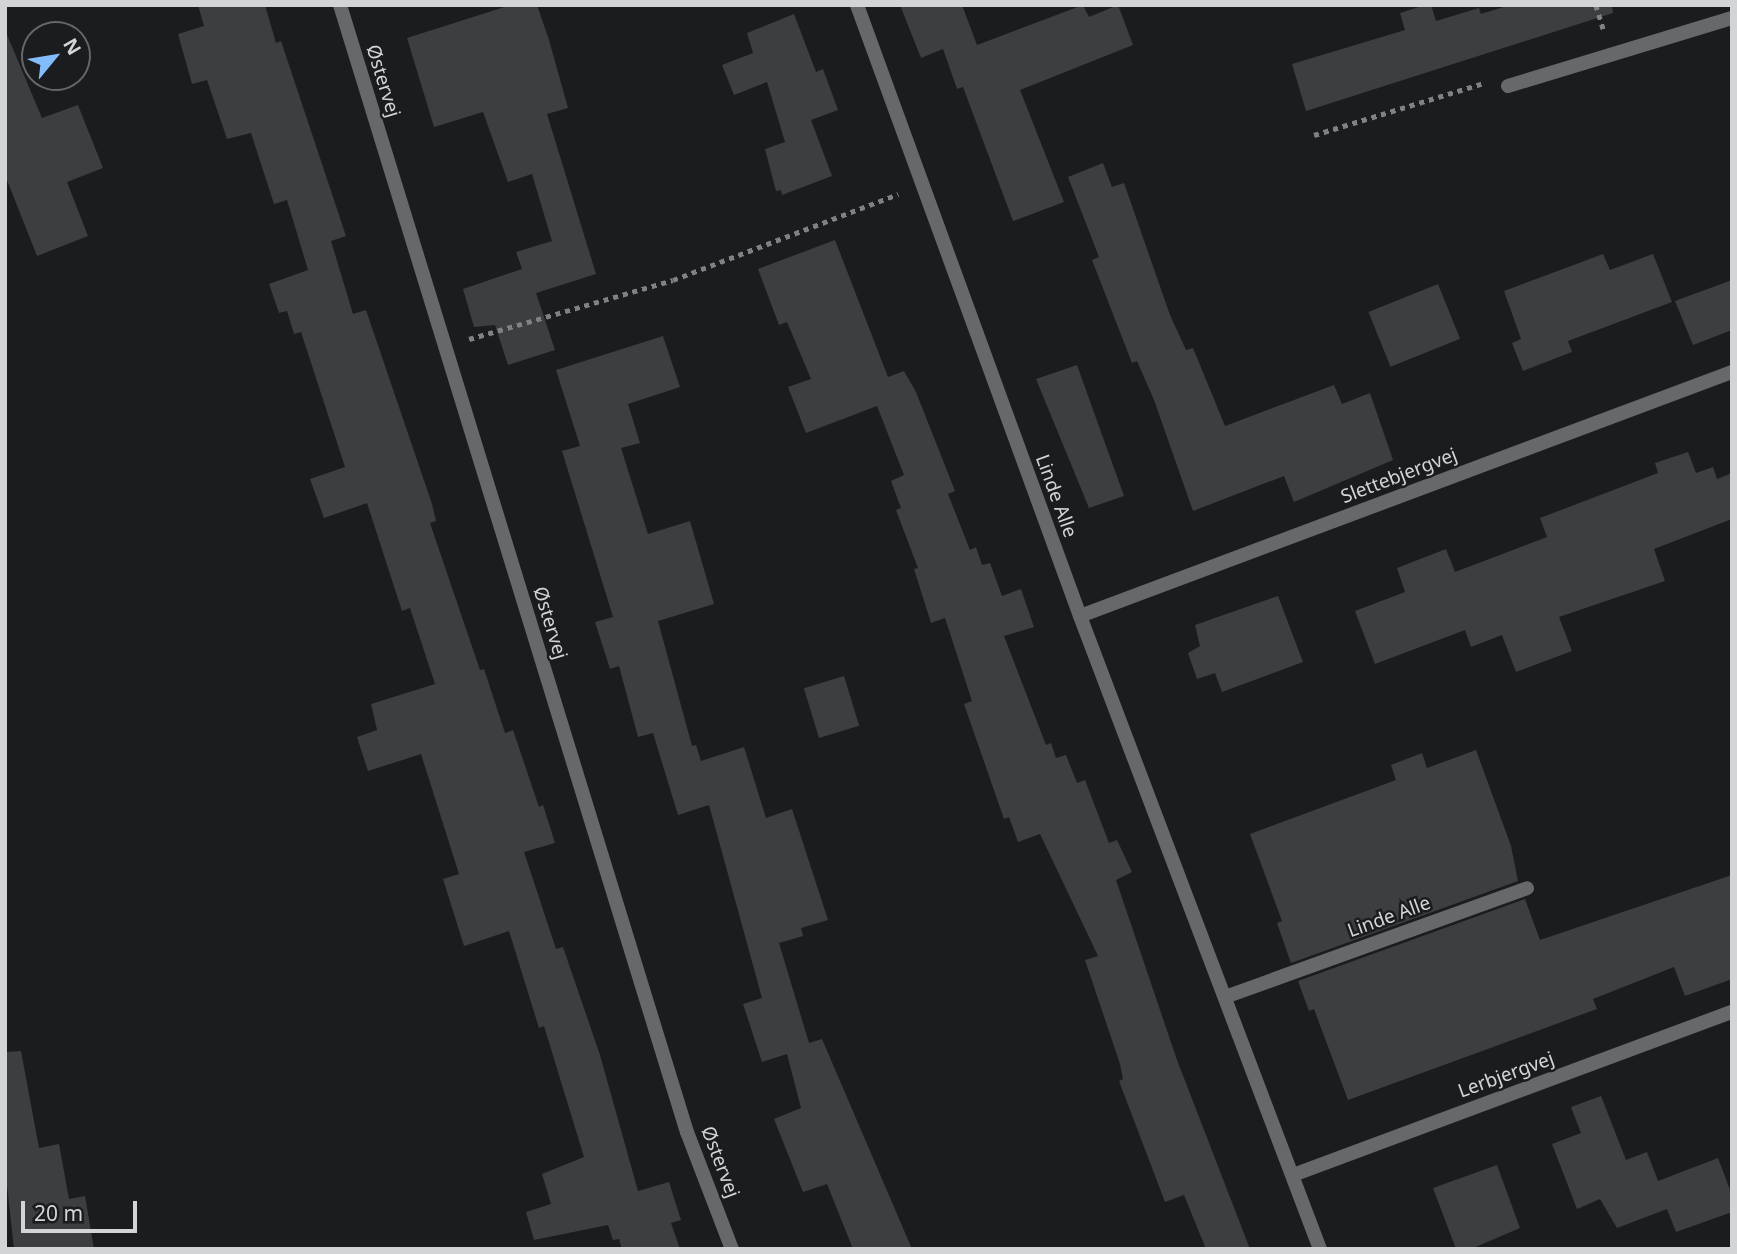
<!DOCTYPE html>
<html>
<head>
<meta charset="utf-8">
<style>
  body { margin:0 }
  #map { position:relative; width:1737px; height:1254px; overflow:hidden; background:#1b1c1e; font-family:"Noto Sans",sans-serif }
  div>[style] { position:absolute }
  .building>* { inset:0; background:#3c3e40; transform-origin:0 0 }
  .path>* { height:4.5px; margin-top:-2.25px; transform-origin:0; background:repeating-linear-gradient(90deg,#808182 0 5px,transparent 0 10px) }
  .street>* { height:14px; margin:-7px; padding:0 7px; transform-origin:7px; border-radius:7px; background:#676869 }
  span { translate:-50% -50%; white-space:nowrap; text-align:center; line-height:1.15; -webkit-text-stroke:5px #1b1c1e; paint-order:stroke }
  .street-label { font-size:19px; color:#d3d4d5 }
  .frame { position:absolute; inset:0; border:7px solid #d3d4d5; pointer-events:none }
  .north { position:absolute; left:21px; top:21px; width:70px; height:70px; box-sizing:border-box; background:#1b1c1e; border:2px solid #656667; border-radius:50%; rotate:60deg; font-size:19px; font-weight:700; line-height:28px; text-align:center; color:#d3d4d5 }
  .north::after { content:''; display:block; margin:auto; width:24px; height:32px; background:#82bcfa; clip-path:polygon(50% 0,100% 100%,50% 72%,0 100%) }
  .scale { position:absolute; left:21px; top:1201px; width:116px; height:32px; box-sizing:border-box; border:4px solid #d3d4d5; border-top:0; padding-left:9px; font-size:21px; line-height:24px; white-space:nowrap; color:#d3d4d5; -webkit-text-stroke:5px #1b1c1e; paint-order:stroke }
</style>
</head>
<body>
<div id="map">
  <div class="building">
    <div style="clip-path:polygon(198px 5px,265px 5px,276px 43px,281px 41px,346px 236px,331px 241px,353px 314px,366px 310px,432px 504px,436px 521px,430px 523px,480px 670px,484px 669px,505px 733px,513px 730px,539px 807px,543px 805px,555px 843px,524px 852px,556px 949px,563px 947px,600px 1055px,638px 1191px,669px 1182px,681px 1220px,671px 1223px,680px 1249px,622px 1249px,619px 1239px,613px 1240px,608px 1225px,534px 1240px,526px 1212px,551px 1204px,542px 1174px,584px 1157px,544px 1026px,539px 1028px,509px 931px,464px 946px,443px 879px,459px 874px,421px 754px,368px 771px,357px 737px,377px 730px,371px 704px,435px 684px,410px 608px,402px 611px,367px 503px,324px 518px,310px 479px,345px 467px,301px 332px,294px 334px,287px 311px,279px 313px,269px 284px,308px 270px,287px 200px,274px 204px,251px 133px,227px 139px,207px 80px,192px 84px,178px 34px,204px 26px)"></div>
    <div style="clip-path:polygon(511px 5px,537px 5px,549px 40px,568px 108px,547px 114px,596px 274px,536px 293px,555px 350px,508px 365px,495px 325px,474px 327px,463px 289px,522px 269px,516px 252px,552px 241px,532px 174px,508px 182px,483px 112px,434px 127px,407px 38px)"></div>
    <div style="clip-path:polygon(900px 5px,962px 5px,977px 45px,1083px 5px,1089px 17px,1118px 5px,1133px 45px,1020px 90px,1064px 202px,1013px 221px,963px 87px,957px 89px,943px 49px,921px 58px)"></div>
    <div style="clip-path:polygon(1425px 5px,1431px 5px,1436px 21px,1479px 8px,1481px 14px,1510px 5px,1612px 5px,1613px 13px,1306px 111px,1292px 64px,1405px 30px,1400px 13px)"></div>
    <div style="clip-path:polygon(794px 14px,816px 72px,823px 69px,838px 110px,811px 120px,832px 176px,782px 195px,781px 190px,776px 191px,765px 149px,785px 142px,767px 82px,734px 95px,722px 65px,753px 53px,747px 33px)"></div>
    <div style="clip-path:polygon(5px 30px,42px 118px,78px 105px,103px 168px,67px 182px,88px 236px,37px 256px,5px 175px)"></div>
    <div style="clip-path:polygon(1103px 163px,1112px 187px,1124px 183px,1170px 315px,1186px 350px,1193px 348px,1225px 426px,1334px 385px,1342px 404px,1370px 393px,1393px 460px,1294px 502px,1284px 476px,1193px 511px,1154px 400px,1137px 361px,1132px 363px,1092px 260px,1099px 257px,1068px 177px)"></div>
    <div style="clip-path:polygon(835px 240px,888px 377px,904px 371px,916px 392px,955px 491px,948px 494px,970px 550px,976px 547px,982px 565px,990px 563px,1002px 596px,1021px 589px,1034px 627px,1004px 636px,1046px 745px,1051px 743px,1056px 758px,1066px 755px,1077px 783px,1085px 780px,1109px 843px,1117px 840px,1132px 872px,1116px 880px,1177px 1060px,1250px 1249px,1206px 1249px,1184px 1195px,1165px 1202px,1119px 1081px,1123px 1079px,1120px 1064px,1085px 960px,1098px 956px,1040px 834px,1018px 842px,1009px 817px,1004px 819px,964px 704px,972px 701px,945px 618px,931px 623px,914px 569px,918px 568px,896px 510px,901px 508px,891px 481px,904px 475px,877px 406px,806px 433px,788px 387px,811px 379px,787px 322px,779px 325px,758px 269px)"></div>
    <div style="clip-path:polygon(1603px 254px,1610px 270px,1653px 254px,1672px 302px,1568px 341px,1572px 352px,1523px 371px,1512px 343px,1521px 339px,1504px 291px)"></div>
    <div style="clip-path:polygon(1732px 280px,1732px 330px,1693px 345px,1675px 301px)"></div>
    <div style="left:1438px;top:284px;width:59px;height:75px;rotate:68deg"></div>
    <div style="clip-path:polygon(663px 336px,680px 387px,628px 404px,640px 443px,621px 448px,648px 534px,690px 521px,714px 604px,658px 621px,692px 746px,696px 745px,701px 761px,744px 747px,766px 818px,792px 809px,828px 920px,801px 928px,803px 936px,779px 943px,809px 1043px,822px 1039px,912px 1249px,853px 1249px,827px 1184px,803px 1192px,774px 1119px,801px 1108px,787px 1054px,762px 1062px,743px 1004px,762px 998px,709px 805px,678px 815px,653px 733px,638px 737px,619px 666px,610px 669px,595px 622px,613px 617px,562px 451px,580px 446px,556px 370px)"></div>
    <div style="clip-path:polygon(1077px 365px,1124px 496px,1089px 508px,1036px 379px)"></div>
    <div style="clip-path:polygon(1688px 452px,1696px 473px,1713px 467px,1717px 479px,1732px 473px,1732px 519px,1654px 549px,1665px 581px,1559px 617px,1572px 651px,1516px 672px,1502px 635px,1471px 647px,1465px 630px,1375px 664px,1355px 611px,1405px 592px,1397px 568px,1446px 549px,1455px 572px,1547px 537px,1540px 518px,1658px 473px,1655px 463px)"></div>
    <div style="clip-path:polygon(1278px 596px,1303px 662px,1222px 692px,1215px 673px,1197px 679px,1188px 653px,1200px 646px,1195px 625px)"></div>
    <div style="left:844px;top:676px;width:52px;height:42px;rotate:73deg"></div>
    <div style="clip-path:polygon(1476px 750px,1511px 846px,1518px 881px,1291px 963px,1277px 923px,1282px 921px,1250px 834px,1396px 780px,1391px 765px,1422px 753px,1427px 768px)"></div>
    <div style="clip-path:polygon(1732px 875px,1732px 979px,1685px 996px,1674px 967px,1593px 999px,1597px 1009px,1348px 1100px,1314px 1009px,1309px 1011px,1298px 981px,1525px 899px,1540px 940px)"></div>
    <div style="clip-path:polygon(21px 1051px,39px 1148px,59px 1144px,69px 1199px,85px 1196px,94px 1249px,14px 1249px,5px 1167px,5px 1052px)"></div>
    <div style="clip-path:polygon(1601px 1096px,1626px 1160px,1647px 1152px,1658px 1181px,1718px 1158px,1732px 1195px,1732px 1212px,1676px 1232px,1667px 1209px,1617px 1228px,1600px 1199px,1577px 1209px,1552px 1144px,1581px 1133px,1571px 1107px)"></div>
    <div style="clip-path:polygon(1497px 1165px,1520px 1228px,1471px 1249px,1456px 1249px,1433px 1188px)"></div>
  </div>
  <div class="path">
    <div style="left:1596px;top:5px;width:27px;rotate:73deg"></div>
    <div style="left:1314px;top:135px;width:178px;rotate:-17deg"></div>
    <div style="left:469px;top:339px;width:212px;rotate:-16.1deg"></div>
    <div style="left:673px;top:280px;width:241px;rotate:-20.9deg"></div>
  </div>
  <div class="street">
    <div style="left:340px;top:5px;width:1179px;rotate:72.89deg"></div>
    <div style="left:687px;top:1132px;width:125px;rotate:69deg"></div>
    <div style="left:857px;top:5px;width:650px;rotate:69.95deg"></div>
    <div style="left:1080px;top:616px;width:677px;rotate:69.24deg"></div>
    <div style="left:1508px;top:86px;width:234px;rotate:-16.9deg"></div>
    <div style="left:1080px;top:616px;width:696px;rotate:-20.52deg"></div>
    <div style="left:1225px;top:997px;width:321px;rotate:-19.8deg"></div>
    <div style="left:1293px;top:1175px;width:468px;rotate:-20.4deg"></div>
  </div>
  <div class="street-label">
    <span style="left:383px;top:81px;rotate:73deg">Østervej</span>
    <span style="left:1399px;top:476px;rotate:-21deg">Slettebjergvej</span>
    <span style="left:1056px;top:496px;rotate:70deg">Linde Alle</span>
    <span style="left:550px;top:623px;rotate:73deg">Østervej</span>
    <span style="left:1389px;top:917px;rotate:-20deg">Linde Alle</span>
    <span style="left:1506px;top:1075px;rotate:-20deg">Lerbjergvej</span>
    <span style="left:720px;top:1162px;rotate:69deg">Østervej</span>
  </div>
  <div class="frame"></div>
  <div class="north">N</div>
  <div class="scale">20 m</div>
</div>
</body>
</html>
